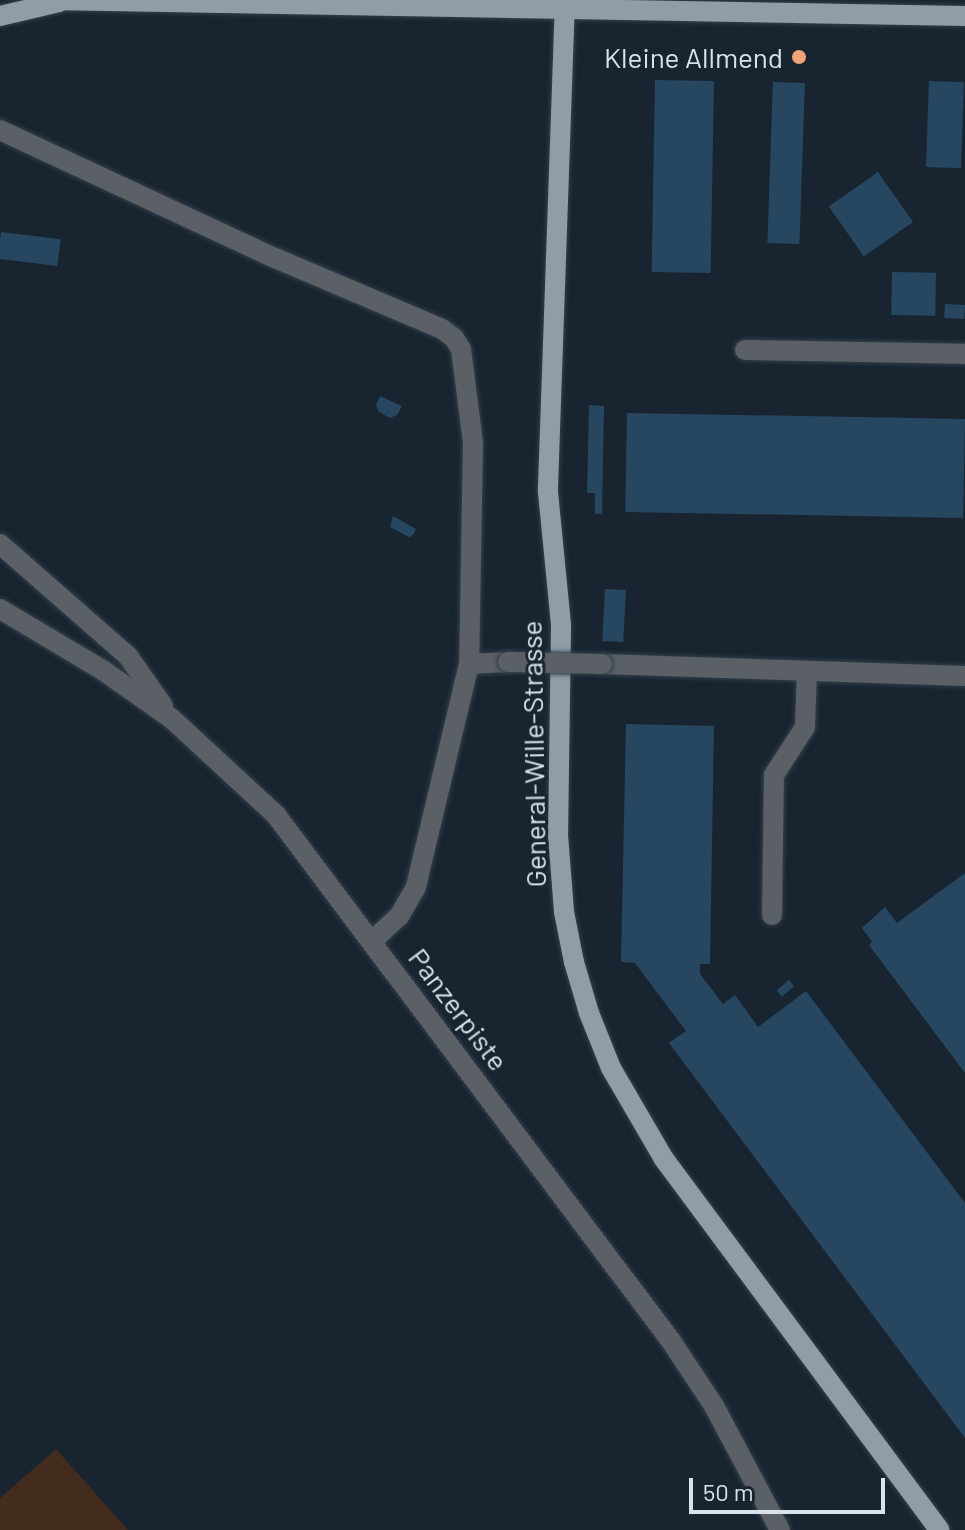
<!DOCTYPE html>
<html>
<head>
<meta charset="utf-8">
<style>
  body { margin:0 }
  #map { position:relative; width:965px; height:1530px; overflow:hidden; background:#182530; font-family:Barlow,sans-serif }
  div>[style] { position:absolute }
  .green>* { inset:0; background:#432b1d }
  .building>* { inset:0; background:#274761; transform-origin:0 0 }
  .roads { filter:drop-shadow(0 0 2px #333f4a) drop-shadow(0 0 2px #333f4a) }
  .minor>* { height:20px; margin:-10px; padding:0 10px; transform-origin:10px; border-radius:10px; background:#5a6066 }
  .major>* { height:20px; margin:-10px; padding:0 10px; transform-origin:10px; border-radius:10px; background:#909da9 }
  .bridges { filter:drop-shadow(0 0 2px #333f4a) drop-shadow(0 0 2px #333f4a) }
  .minor-bridge>* { height:20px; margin:-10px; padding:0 10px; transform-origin:10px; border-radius:10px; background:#5a6066 }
  .dots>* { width:22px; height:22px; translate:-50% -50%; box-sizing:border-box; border:4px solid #182530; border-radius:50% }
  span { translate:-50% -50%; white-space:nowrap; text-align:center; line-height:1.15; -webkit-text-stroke:6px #182530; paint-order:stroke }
  .poi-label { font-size:28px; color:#d9e2e9 }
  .right { translate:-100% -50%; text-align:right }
  .street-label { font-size:28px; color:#d9e2e9 }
  .scale { position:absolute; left:689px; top:1478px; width:196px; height:36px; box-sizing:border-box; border:4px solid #d9e2e9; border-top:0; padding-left:10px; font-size:24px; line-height:28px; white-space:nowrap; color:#d9e2e9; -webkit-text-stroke:6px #182530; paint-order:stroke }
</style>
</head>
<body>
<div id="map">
  <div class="green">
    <div style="clip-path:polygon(56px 1449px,128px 1530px,0 1530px,0 1498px)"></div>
  </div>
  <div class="building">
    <div style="left:655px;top:80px;width:59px;height:192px;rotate:1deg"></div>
    <div style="left:929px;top:81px;width:35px;height:86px;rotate:2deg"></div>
    <div style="left:773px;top:82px;width:32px;height:161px;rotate:2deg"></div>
    <div style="left:878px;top:172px;width:61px;height:60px;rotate:55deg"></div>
    <div style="left:1px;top:232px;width:60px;height:27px;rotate:7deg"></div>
    <div style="left:892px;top:272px;width:44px;height:43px;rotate:1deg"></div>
    <div style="left:945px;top:304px;width:20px;height:14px;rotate:3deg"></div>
    <div style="clip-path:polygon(380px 396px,402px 406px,397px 415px,390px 418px,379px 412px,376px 405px)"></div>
    <div style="clip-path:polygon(589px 405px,604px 406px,602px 514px,595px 514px,595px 493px,587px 493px)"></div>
    <div style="left:627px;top:413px;width:338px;height:99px;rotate:1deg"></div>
    <div style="clip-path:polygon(393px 516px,416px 529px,413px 535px,409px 537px,390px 527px)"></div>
    <div style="left:605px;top:589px;width:21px;height:52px;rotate:3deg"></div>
    <div style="clip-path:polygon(626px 724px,714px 726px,710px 964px,700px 964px,700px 974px,723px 1004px,735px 995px,758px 1027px,806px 991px,965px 1203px,965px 1438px,669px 1043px,686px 1031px,635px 963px,621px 962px)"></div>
    <div style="clip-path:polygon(965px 873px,965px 1073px,869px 945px,872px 942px,862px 928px,885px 907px,897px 923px)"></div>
    <div style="left:789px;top:980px;width:8px;height:16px;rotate:50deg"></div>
  </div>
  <div class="roads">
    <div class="minor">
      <div style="left:0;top:130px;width:303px;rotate:25deg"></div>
      <div style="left:275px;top:258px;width:181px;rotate:23deg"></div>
      <div style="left:442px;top:329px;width:15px;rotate:37deg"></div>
      <div style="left:454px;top:338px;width:13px;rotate:58deg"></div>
      <div style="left:461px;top:349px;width:95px;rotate:82.7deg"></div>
      <div style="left:473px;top:443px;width:221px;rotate:91deg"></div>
      <div style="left:469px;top:664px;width:229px;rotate:103.4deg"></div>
      <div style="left:416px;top:887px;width:34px;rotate:120deg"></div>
      <div style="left:399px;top:916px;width:37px;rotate:137deg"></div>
      <div style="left:745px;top:350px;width:220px;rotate:1deg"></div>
      <div style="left:0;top:544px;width:170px;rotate:41.2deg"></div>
      <div style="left:128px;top:656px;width:61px;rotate:55deg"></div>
      <div style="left:0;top:609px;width:121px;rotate:30.8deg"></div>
      <div style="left:104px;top:671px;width:83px;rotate:35.2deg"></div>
      <div style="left:172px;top:719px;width:142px;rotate:42.7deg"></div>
      <div style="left:276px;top:815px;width:658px;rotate:53.1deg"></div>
      <div style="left:671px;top:1341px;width:78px;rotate:56.5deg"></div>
      <div style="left:714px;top:1406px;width:140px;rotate:62deg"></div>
      <div style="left:469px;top:664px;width:39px;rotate:-3deg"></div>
      <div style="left:602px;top:664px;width:363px;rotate:1.9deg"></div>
      <div style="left:772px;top:915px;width:140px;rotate:-89.2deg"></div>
      <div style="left:774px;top:775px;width:57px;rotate:-57.1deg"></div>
      <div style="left:805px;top:727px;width:56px;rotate:-88deg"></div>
    </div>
    <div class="major">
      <div style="left:49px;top:0;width:916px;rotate:1deg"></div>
      <div style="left:565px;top:0;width:492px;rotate:92deg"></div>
      <div style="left:548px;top:492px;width:134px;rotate:84.4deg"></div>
      <div style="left:561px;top:625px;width:210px;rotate:90.8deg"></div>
      <div style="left:558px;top:835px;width:77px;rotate:85.5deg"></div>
      <div style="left:564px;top:912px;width:51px;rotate:78.7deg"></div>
      <div style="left:574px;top:962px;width:53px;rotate:73.6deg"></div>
      <div style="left:589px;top:1013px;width:59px;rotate:68.2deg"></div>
      <div style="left:611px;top:1068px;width:105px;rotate:59.8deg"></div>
      <div style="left:664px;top:1159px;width:462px;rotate:53.4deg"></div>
      <div style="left:0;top:16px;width:61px;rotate:-13.3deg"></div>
    </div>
  </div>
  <div class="bridges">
    <div class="minor-bridge">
      <div style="left:508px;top:662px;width:94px;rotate:1.2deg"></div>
    </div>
  </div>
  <div class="dots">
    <div style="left:799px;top:57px;background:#efa376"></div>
  </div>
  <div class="poi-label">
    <span class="right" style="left:783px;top:57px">Kleine Allmend</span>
  </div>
  <div class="street-label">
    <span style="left:533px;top:754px;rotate:-91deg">General-Wille-Strasse</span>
    <span style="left:459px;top:1009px;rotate:53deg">Panzerpiste</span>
  </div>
  <div class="scale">50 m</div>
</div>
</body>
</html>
